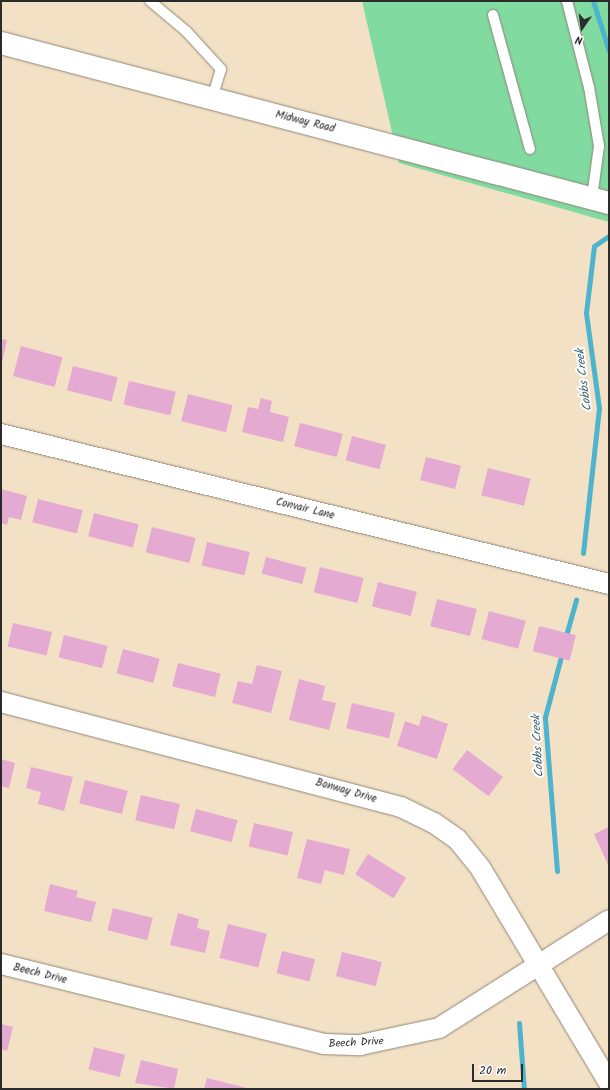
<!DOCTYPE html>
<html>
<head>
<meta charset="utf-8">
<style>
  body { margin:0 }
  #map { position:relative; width:610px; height:1090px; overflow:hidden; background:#f3e1c6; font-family:Kalam,sans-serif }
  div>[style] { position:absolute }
  .green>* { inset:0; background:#81dba1 }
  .stream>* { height:5px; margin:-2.5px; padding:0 2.5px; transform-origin:2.5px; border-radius:2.5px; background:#4eb3cd }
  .building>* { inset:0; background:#e4aad1; transform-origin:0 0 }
  .roads { filter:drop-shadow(0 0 1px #8f8678) drop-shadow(0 0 1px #8f8678) }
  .service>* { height:10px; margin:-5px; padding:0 5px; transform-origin:5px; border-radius:5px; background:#fff }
  .minor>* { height:20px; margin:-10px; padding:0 10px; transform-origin:10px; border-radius:10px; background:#fff }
  .tertiary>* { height:22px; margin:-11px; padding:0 11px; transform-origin:11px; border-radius:11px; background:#fff }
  span { translate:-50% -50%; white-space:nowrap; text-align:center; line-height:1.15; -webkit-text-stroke:4px #fff; paint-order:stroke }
  .street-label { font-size:11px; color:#2b2b2b }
  .water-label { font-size:12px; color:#39616c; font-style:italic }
  .frame { position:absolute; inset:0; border:2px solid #2b2b2b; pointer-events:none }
  .north { position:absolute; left:562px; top:8px; width:40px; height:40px; -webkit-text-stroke:3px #fff; paint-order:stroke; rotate:194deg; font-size:11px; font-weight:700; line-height:16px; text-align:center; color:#2b2b2b }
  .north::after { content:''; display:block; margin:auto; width:14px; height:18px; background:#2b2b2b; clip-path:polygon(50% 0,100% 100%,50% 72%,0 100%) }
  .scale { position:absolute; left:472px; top:1064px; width:51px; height:18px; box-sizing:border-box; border:2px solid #2b2b2b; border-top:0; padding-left:5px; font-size:12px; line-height:14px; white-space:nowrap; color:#2b2b2b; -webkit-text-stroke:3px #fff; paint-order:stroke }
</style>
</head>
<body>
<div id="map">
  <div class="green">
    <div style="clip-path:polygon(362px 1px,609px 1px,609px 222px,399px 163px)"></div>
  </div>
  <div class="stream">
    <div style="left:593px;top:1px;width:52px;rotate:72.3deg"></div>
    <div style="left:583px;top:553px;width:146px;rotate:-83.7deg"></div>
    <div style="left:599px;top:408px;width:96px;rotate:-97.8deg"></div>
    <div style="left:586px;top:313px;width:67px;rotate:-83.2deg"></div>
    <div style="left:594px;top:246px;width:18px;rotate:-34deg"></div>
    <div style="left:565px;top:639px;width:41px;rotate:-74.2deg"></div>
    <div style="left:557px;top:871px;width:154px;rotate:-94.5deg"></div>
    <div style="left:545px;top:717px;width:66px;rotate:-75.1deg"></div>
    <div style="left:519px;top:1023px;width:66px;rotate:85.7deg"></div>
  </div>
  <div class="building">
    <div style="clip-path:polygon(1px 339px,7px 340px,2px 363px,1px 363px)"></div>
    <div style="left:21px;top:346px;width:43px;height:31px;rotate:15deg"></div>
    <div style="left:73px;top:366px;width:46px;height:25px;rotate:14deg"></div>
    <div style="left:129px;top:381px;width:48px;height:24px;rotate:13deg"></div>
    <div style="left:188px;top:394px;width:46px;height:28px;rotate:14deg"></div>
    <div style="clip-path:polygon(261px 398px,272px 401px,270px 412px,289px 417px,283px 442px,242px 432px,248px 407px,258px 409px)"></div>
    <div style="left:300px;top:423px;width:44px;height:24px;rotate:14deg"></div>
    <div style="left:352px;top:436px;width:35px;height:25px;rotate:15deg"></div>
    <div style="left:426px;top:457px;width:36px;height:24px;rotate:14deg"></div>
    <div style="left:488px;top:468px;width:44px;height:28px;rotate:14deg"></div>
    <div style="clip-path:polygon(1px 489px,27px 496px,21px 520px,9px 517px,7px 525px,1px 523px)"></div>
    <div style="left:38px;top:499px;width:46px;height:24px;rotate:14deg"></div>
    <div style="left:94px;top:513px;width:46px;height:24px;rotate:14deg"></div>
    <div style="left:152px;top:527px;width:45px;height:26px;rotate:14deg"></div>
    <div style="left:207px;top:542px;width:44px;height:24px;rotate:13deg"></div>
    <div style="left:266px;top:557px;width:42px;height:17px;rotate:15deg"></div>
    <div style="left:320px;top:567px;width:45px;height:26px;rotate:14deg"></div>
    <div style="left:378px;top:582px;width:40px;height:25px;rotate:14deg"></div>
    <div style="left:437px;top:599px;width:41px;height:28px;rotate:14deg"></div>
    <div style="left:489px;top:611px;width:38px;height:29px;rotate:15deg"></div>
    <div style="left:13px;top:623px;width:40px;height:24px;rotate:13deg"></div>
    <div style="left:539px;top:626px;width:38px;height:26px;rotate:14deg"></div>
    <div style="left:64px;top:635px;width:45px;height:23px;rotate:14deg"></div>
    <div style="left:123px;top:649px;width:38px;height:25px;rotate:15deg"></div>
    <div style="left:178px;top:663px;width:44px;height:24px;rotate:14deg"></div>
    <div style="clip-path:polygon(257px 665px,282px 671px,271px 713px,232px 703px,238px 681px,252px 684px)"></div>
    <div style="clip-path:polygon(299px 679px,325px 686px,322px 700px,336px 703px,329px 730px,289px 720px)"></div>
    <div style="left:352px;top:703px;width:44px;height:26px;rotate:13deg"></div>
    <div style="clip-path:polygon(422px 715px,448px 724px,437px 759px,397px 746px,405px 721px,419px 726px)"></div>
    <div style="left:467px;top:750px;width:45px;height:24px;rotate:37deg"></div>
    <div style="clip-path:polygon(1px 759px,15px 763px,9px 788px,1px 786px)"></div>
    <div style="clip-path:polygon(31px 767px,73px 777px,64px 811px,38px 804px,41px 792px,26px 788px)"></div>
    <div style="left:85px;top:780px;width:44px;height:24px;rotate:14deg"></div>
    <div style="left:141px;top:795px;width:40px;height:26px;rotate:13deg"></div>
    <div style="left:196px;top:809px;width:43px;height:23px;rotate:15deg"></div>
    <div style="left:254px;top:823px;width:40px;height:24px;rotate:13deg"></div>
    <div style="clip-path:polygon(609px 827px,609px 867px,594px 834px)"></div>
    <div style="clip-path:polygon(307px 839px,350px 849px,344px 875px,325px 870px,321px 884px,297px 878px)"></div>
    <div style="left:368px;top:854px;width:45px;height:24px;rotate:32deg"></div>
    <div style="clip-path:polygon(50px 884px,78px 891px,76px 897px,96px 902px,91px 922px,44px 911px)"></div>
    <div style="left:113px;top:908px;width:41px;height:23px;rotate:14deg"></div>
    <div style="clip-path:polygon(178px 913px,199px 919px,197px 928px,210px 931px,205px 953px,170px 945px)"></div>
    <div style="left:228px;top:924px;width:40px;height:35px;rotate:14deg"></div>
    <div style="left:282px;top:951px;width:34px;height:23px;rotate:14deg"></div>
    <div style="left:342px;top:952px;width:41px;height:25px;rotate:14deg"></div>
    <div style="clip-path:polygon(1px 1024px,13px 1027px,7px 1051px,1px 1049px)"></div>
    <div style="left:94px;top:1047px;width:32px;height:23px;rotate:14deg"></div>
    <div style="clip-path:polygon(141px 1060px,178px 1069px,174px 1089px,135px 1083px)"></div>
    <div style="clip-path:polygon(207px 1078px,247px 1088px,246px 1089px,204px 1089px)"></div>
  </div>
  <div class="roads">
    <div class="service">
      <div style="left:150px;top:1px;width:47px;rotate:39.8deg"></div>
      <div style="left:186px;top:31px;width:52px;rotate:47.4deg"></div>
      <div style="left:221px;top:69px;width:30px;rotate:107deg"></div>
      <div style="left:567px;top:1px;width:89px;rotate:75.7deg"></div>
      <div style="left:589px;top:87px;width:60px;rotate:80.4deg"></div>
      <div style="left:599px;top:146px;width:52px;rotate:97.7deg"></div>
      <div style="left:493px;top:15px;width:139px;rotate:74.6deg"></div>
    </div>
    <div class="minor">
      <div style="left:1px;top:434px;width:626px;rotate:13.86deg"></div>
      <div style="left:1px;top:702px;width:414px;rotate:14.7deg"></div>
      <div style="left:401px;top:807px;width:37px;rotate:26deg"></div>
      <div style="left:434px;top:823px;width:28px;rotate:35deg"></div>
      <div style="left:457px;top:839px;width:38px;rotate:51deg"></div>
      <div style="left:481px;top:869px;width:249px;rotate:59.1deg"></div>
      <div style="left:1px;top:964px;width:333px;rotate:13.9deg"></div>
      <div style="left:324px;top:1044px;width:36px;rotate:2deg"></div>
      <div style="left:360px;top:1045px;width:81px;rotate:-12.1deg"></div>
      <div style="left:439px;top:1028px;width:201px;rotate:-32.4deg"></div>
    </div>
    <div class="tertiary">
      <div style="left:1px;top:43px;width:629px;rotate:14.74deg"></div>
    </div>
  </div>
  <div class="street-label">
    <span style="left:305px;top:122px;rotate:14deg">Midway Road</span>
    <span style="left:305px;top:509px;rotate:14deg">Convair Lane</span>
    <span style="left:346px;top:791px;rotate:16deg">Bonway Drive</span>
    <span style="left:40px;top:974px;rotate:14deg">Beech Drive</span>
    <span style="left:356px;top:1043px;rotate:-3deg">Beech Drive</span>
  </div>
  <div class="water-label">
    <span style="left:584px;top:380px;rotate:-97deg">Cobbs Creek</span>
    <span style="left:538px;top:746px;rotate:-93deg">Cobbs Creek</span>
  </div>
  <div class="frame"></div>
  <div class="north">N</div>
  <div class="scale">20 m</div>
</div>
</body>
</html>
